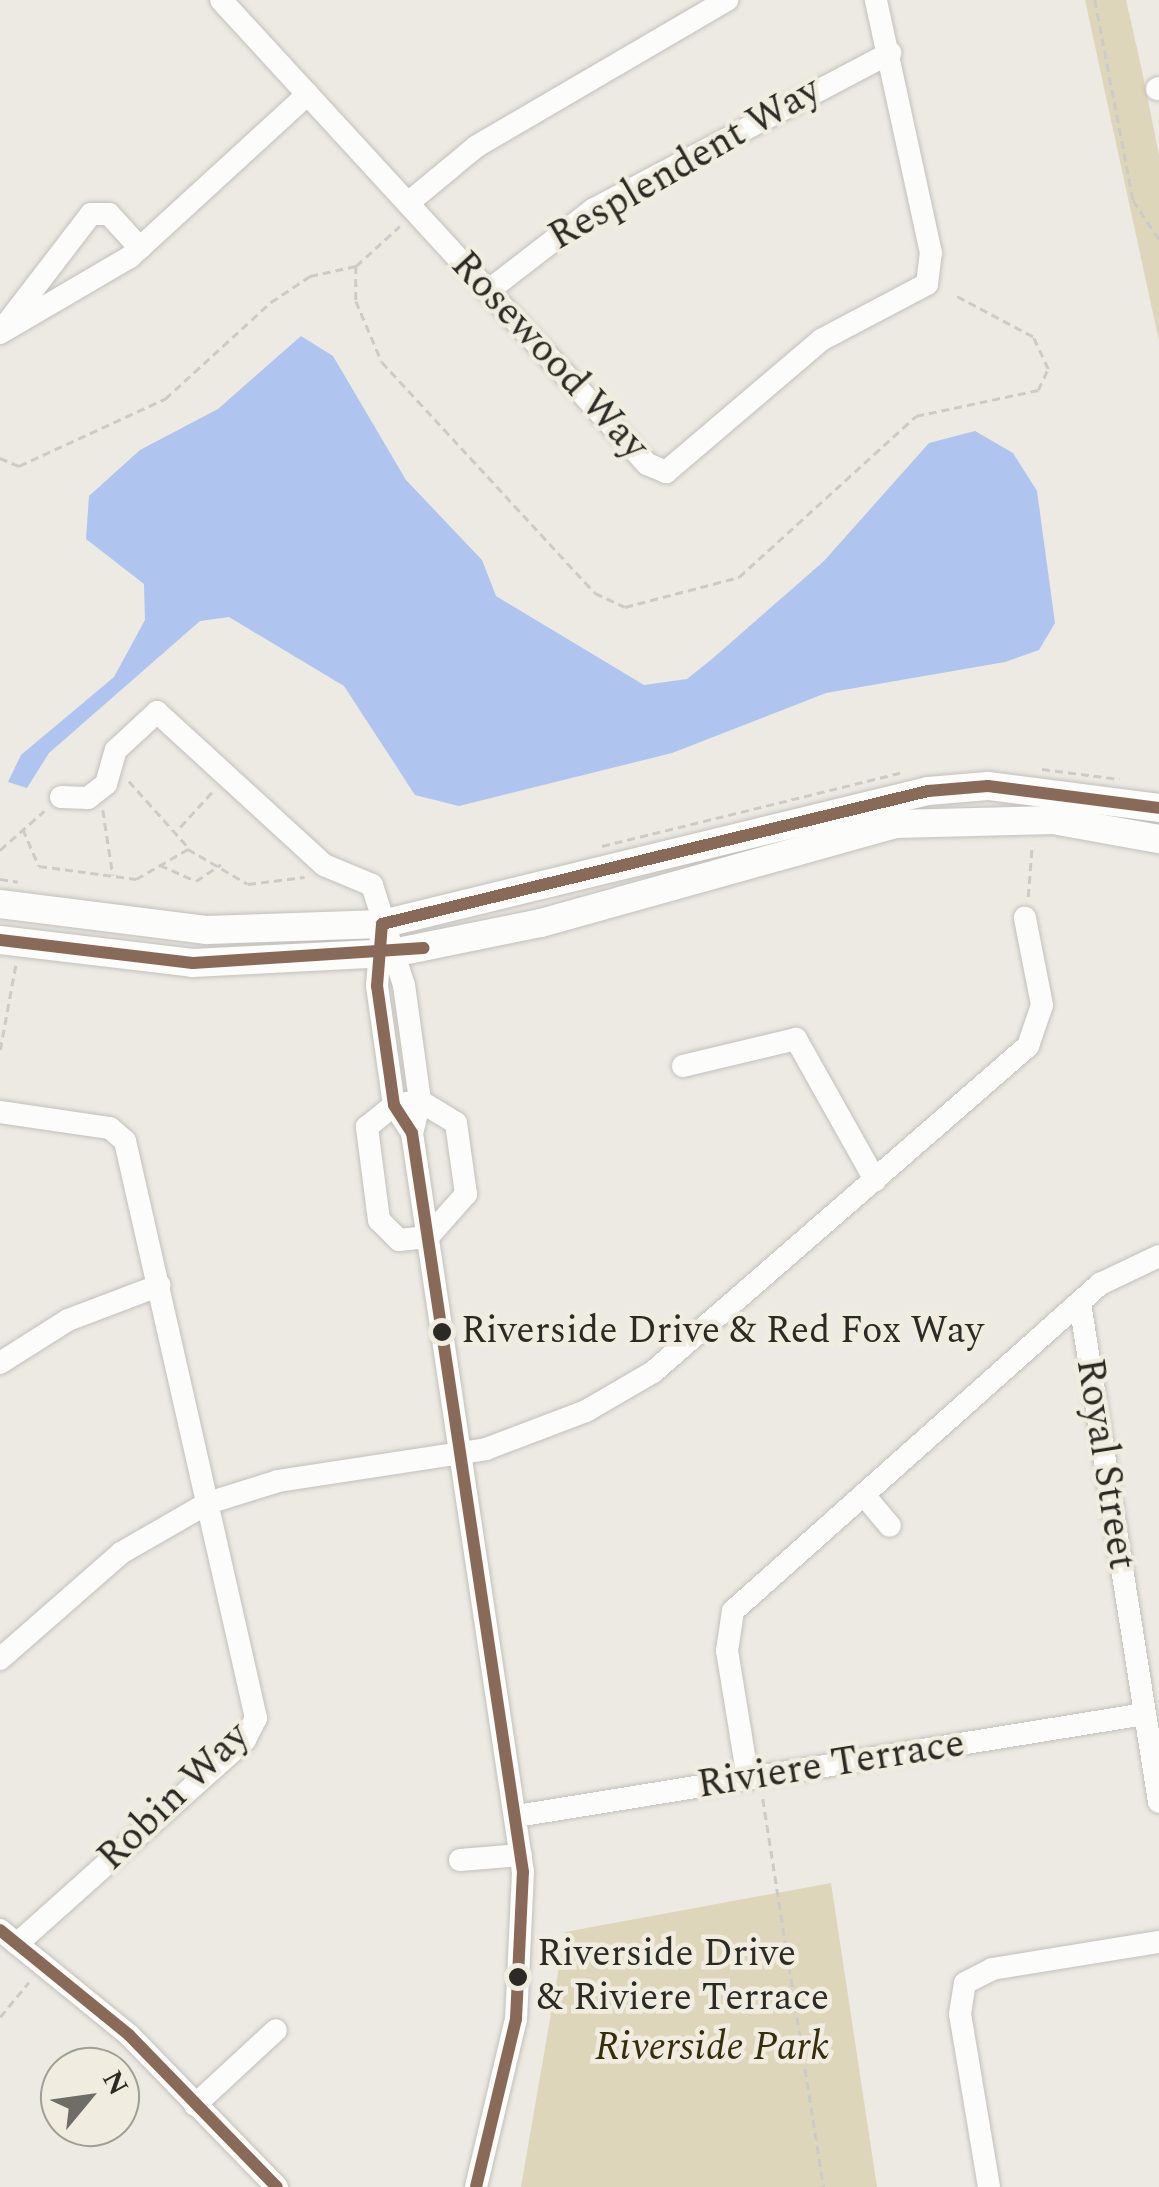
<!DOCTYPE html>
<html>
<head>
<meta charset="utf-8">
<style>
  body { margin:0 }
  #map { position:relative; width:1159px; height:2187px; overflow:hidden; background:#eceae3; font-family:Spectral,serif }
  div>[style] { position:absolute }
  .green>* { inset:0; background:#ded6ba }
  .water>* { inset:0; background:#afc4ee }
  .path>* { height:2.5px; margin-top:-1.25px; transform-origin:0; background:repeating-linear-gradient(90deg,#cbcbc8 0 8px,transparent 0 13px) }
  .roads { filter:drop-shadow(0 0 2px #c2c0bb) drop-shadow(0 0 2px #c2c0bb) }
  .minor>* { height:22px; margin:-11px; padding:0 11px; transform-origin:11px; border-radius:11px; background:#fcfcfb }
  .major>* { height:28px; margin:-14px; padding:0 14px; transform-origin:14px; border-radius:14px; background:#fcfcfb }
  .bus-1>* { height:12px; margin:-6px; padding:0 6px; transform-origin:6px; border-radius:6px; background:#896a59 }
  .dots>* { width:28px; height:28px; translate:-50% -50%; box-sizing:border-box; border:5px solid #f0ecdf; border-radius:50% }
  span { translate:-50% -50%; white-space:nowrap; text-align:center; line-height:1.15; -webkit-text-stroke:9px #f0ecdf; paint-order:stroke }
  .bus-label { font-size:38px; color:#2b2a25 }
  .left { translate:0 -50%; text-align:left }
  .street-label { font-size:40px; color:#2b2a25 }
  .park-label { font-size:40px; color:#352d0c; font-style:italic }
  .north { position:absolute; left:40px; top:2047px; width:100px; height:100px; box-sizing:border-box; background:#f0ecdf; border:2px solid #a19e95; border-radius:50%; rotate:61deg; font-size:28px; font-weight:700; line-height:40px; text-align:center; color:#2b2a25 }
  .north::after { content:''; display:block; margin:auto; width:35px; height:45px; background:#6f6d68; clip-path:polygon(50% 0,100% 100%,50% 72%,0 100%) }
</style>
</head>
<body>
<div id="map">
  <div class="green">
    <div style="clip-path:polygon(1085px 0,1126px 0,1141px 66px,1159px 155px,1159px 341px)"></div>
    <div style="clip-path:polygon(831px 1883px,877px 2187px,521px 2187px,565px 1932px)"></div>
  </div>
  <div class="water">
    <div style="clip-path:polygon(301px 336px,333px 356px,406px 480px,482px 560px,496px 596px,644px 685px,687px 679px,712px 659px,824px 561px,929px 443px,975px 431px,1013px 453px,1037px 491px,1055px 623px,1039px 650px,1005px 662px,826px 693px,672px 753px,459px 806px,415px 795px,344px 686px,229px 617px,200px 621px,49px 753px,27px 788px,8px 782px,21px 755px,114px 677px,145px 620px,144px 584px,86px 539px,89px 496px,140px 450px,218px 409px)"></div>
  </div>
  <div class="path">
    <div style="left:1095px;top:0;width:204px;rotate:79.2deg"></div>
    <div style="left:1133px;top:200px;width:47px;rotate:56.3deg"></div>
    <div style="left:356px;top:266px;width:35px;rotate:90deg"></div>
    <div style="left:356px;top:301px;width:66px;rotate:66.9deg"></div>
    <div style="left:382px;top:362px;width:314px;rotate:47.3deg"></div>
    <div style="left:595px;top:593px;width:33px;rotate:25deg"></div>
    <div style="left:625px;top:607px;width:118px;rotate:-14.7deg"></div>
    <div style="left:739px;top:577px;width:239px;rotate:-42.3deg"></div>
    <div style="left:916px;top:416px;width:125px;rotate:-12deg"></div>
    <div style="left:1038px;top:390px;width:23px;rotate:-65deg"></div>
    <div style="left:1048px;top:369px;width:35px;rotate:-115deg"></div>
    <div style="left:1033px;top:337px;width:89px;rotate:-152deg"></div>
    <div style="left:0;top:458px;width:21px;rotate:23deg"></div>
    <div style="left:19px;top:466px;width:161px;rotate:-24.7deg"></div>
    <div style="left:165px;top:399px;width:144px;rotate:-42.5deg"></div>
    <div style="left:271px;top:302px;width:47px;rotate:-33.7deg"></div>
    <div style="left:310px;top:276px;width:47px;rotate:-12.3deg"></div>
    <div style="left:356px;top:266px;width:59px;rotate:-42.3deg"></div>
    <div style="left:1042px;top:769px;width:78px;rotate:7.4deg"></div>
    <div style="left:129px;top:781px;width:90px;rotate:48.2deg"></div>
    <div style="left:103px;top:810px;width:66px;rotate:81.3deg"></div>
    <div style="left:180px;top:827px;width:47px;rotate:-47.6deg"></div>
    <div style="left:23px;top:829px;width:40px;rotate:66.6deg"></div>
    <div style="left:39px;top:866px;width:98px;rotate:7.6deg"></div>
    <div style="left:136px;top:879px;width:60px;rotate:-30deg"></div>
    <div style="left:188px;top:849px;width:69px;rotate:30.3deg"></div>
    <div style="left:248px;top:884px;width:57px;rotate:-7deg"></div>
    <div style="left:602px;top:846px;width:307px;rotate:-13.8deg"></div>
    <div style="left:0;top:850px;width:59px;rotate:-41.6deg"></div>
    <div style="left:160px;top:865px;width:39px;rotate:24deg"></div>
    <div style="left:196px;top:881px;width:30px;rotate:-34deg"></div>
    <div style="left:0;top:879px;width:18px;rotate:9deg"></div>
    <div style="left:1028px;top:897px;width:52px;rotate:-85.6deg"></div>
    <div style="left:0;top:1050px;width:88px;rotate:-79.6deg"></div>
    <div style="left:763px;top:1799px;width:393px;rotate:81.1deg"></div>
    <div style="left:0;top:2017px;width:45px;rotate:-50.4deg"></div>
  </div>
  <div class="roads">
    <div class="minor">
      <div style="left:221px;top:0;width:630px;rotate:47.44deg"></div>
      <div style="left:647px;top:464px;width:21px;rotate:23deg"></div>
      <div style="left:666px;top:472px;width:204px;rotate:-40.4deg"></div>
      <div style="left:821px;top:340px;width:120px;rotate:-27.8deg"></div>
      <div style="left:927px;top:284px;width:31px;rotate:-83deg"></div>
      <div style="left:931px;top:253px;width:259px;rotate:-102.3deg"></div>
      <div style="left:1157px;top:89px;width:2px;rotate:-27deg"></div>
      <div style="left:408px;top:203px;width:89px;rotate:-39.6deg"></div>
      <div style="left:477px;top:146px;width:290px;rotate:-30.3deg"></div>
      <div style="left:488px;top:291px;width:134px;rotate:-37.7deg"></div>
      <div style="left:594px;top:209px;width:335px;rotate:-27.8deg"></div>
      <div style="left:2px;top:330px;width:146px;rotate:-52.5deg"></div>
      <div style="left:91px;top:214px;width:18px"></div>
      <div style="left:109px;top:214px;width:46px;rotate:47.6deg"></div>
      <div style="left:0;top:333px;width:151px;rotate:-30.3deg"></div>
      <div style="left:130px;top:257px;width:241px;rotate:-42.5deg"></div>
      <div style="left:61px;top:797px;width:27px;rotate:2deg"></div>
      <div style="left:88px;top:798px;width:23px;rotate:-38deg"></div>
      <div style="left:106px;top:784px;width:35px;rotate:-74deg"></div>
      <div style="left:116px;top:750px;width:56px;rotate:-42.8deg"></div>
      <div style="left:157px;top:712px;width:226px;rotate:42.5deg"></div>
      <div style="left:324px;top:865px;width:52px;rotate:22.6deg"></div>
      <div style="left:372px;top:885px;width:105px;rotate:72.3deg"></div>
      <div style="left:404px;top:985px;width:117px;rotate:82.1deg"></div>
      <div style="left:420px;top:1101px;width:33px;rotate:104deg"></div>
      <div style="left:382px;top:924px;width:62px;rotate:94.6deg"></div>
      <div style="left:377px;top:986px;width:120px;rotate:81.9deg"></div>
      <div style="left:394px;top:1105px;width:33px;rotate:57deg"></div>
      <div style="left:412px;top:1133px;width:747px;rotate:81.46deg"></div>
      <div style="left:523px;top:1872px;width:147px;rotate:92.7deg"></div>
      <div style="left:516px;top:2019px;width:173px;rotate:103.4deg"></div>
      <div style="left:683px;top:1066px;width:116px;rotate:-13.4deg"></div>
      <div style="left:796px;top:1039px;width:162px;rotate:60.7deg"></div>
      <div style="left:420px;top:1101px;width:42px;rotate:31.4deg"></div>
      <div style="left:456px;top:1123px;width:72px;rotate:82deg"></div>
      <div style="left:466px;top:1194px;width:57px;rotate:131.5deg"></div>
      <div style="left:428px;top:1237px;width:29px;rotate:174deg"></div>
      <div style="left:399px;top:1240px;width:28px;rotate:-135deg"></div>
      <div style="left:379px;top:1220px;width:94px;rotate:-97.4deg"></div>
      <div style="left:367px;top:1127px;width:35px;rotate:-39deg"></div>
      <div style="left:394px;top:1105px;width:26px;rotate:-9deg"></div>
      <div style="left:0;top:1112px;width:111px;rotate:8.3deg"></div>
      <div style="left:110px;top:1128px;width:20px;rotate:41deg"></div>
      <div style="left:125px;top:1141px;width:592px;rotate:77.21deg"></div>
      <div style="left:256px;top:1718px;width:25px;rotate:117deg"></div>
      <div style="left:245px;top:1740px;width:306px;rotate:138.2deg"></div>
      <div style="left:1080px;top:1303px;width:505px;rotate:81deg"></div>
      <div style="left:0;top:1363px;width:80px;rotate:-32.3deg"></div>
      <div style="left:68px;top:1320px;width:98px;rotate:-20.8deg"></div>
      <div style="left:864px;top:1495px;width:40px;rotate:50deg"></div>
      <div style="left:0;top:1659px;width:161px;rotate:-41.2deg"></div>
      <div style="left:121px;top:1553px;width:100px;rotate:-29.9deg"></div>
      <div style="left:208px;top:1503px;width:73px;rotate:-17.4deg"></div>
      <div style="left:278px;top:1481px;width:210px;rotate:-8.7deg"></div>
      <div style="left:486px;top:1449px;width:107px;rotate:-20.8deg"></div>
      <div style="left:586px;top:1411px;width:78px;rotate:-30.2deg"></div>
      <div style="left:653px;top:1372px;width:497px;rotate:-41deg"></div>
      <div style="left:1028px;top:1046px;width:43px;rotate:-71.1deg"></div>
      <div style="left:1042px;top:1005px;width:89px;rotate:-101.1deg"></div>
      <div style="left:748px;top:1779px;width:130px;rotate:-99.3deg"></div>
      <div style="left:727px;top:1651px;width:40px;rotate:-81.5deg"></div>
      <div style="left:733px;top:1611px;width:492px;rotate:-41.7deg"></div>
      <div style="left:1100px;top:1284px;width:65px;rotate:-25.4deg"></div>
      <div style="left:517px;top:1816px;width:636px;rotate:-9.23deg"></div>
      <div style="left:460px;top:1860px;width:61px;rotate:-4.7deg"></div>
      <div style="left:0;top:1930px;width:166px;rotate:39.1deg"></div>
      <div style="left:129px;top:2035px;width:212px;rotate:45.8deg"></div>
      <div style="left:195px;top:2105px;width:110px;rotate:-42.8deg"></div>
      <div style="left:989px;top:2187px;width:175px;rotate:-99.5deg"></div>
      <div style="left:960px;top:2014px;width:31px;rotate:-81deg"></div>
      <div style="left:965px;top:1983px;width:30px;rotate:-27deg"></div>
      <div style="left:992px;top:1969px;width:169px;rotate:-9.2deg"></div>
    </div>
    <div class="major">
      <div style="left:0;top:904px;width:209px;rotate:7.2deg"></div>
      <div style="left:207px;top:930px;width:175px;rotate:-2deg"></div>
      <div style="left:382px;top:924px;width:562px;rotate:-13.69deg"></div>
      <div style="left:928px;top:791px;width:60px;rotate:-4.8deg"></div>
      <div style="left:988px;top:786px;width:172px;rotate:7.3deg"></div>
      <div style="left:0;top:940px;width:194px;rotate:6.8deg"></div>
      <div style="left:193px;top:963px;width:200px;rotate:-2.9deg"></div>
      <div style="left:393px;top:953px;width:151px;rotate:-11.5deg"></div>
      <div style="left:541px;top:923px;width:369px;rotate:-15.6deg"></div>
      <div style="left:896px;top:824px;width:157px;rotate:-1.5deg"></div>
      <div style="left:1053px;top:820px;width:108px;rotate:10.2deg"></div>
    </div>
  </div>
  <div class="bus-1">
    <div style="left:0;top:940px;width:194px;rotate:6.8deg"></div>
    <div style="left:193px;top:963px;width:231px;rotate:-3.7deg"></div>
    <div style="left:0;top:1930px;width:166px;rotate:39.1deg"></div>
    <div style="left:129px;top:2035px;width:212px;rotate:45.8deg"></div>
    <div style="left:476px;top:2187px;width:173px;rotate:-76.6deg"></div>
    <div style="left:516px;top:2019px;width:147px;rotate:-87.3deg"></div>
    <div style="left:523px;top:1872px;width:747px;rotate:-98.54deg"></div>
    <div style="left:412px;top:1133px;width:33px;rotate:-123deg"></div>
    <div style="left:394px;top:1105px;width:120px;rotate:-98.1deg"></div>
    <div style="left:377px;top:986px;width:62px;rotate:-85.4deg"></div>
    <div style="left:382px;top:924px;width:562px;rotate:-13.69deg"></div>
    <div style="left:928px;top:791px;width:60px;rotate:-4.8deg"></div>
    <div style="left:988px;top:786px;width:172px;rotate:7.3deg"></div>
  </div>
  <div class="dots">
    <div style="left:442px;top:1332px;background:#2b2a25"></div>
    <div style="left:518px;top:1977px;background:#2b2a25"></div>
  </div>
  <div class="bus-label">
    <span class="left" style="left:461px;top:1332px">Riverside Drive &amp; Red Fox Way</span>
    <span class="left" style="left:537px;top:1977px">Riverside Drive<br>&amp; Riviere Terrace</span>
  </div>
  <div class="street-label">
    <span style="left:685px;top:164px;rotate:-30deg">Resplendent Way</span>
    <span style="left:549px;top:356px;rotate:47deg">Rosewood Way</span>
    <span style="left:1105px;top:1464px;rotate:81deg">Royal Street</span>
    <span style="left:831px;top:1765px;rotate:-9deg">Riviere Terrace</span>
    <span style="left:174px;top:1797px;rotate:-44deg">Robin Way</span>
  </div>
  <div class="park-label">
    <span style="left:712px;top:2048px">Riverside Park</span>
  </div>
  <div class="north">N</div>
</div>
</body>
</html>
